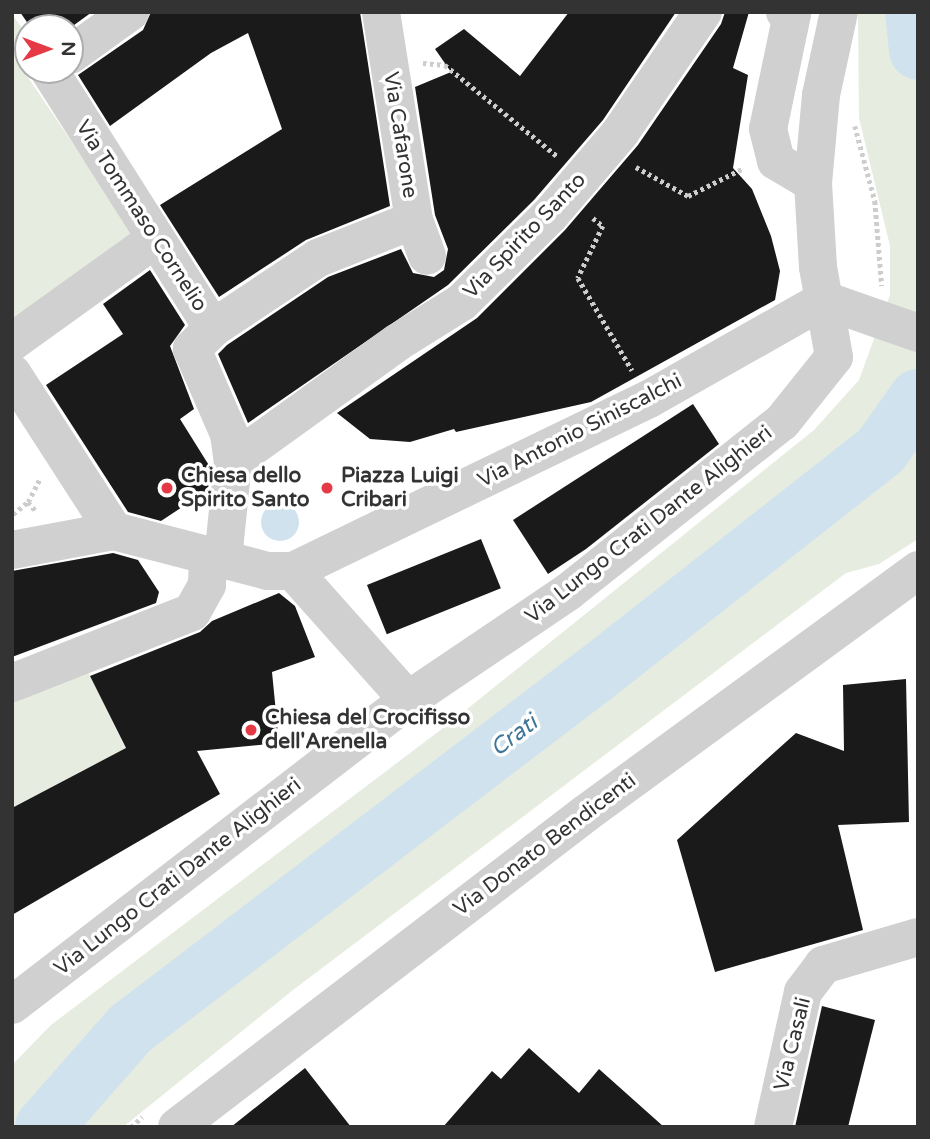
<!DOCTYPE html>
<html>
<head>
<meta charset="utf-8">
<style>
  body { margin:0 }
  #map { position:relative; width:930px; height:1139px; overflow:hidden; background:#fff; font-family:"Varela Round",sans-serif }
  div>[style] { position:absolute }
  .green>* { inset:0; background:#e6ecdf }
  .water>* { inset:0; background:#cfe2ee }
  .round { border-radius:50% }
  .river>* { height:58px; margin:-29px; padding:0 29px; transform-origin:29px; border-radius:29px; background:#cfe2ee }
  .building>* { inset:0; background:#1a1a1a; transform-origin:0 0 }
  .path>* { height:4.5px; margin-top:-2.25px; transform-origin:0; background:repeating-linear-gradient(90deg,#cdcdcd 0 3.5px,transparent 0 7px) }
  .minor>* { height:38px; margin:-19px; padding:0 19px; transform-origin:19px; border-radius:19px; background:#d0d0d0 }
  .dots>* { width:19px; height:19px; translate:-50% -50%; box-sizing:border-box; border:4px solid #fff; border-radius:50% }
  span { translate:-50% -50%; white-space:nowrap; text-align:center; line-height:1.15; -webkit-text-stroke:7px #fff; paint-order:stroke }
  .street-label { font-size:21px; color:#333 }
  .poi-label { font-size:21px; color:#333; font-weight:700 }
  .left { translate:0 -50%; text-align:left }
  .water-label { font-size:23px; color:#3f7597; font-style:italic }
  .frame { position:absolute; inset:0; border:14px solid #333; pointer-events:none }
  .north { position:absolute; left:14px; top:14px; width:70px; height:70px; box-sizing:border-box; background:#fff; border:2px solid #adadad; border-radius:50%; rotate:90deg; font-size:19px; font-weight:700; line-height:28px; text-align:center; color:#333 }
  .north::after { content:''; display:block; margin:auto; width:24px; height:32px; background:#e63946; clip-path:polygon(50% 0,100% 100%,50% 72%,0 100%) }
</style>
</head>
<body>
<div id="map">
  <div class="green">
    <div style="clip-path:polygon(858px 12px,918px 12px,918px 539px,879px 564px,846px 573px,293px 990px,123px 1127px,12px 1127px,12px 1065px,51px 1025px,451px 722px,814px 430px,859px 380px,890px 295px,890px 246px,859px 118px)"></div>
    <div style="clip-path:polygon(12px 14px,28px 36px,25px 73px,139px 241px,12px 324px)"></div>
    <div style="clip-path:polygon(88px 672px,137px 772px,95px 764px,12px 808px,12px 699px)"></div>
  </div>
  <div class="water">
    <div class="round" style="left:261px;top:503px;width:38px;height:38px"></div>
  </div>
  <div class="river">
    <div style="left:914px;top:12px;width:39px;rotate:84deg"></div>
    <div style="left:44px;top:1127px;width:130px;rotate:-48.7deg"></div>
    <div style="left:130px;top:1029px;width:587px;rotate:-37.32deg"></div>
    <div style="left:597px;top:673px;width:361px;rotate:-38.1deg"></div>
    <div style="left:881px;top:450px;width:64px;rotate:-54.6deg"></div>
  </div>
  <div class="building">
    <div style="clip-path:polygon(20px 12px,92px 12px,70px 28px,31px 28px)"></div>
    <div style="clip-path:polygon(151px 12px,360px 12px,390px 206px,306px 240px,219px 297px,160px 205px,282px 129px,248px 33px,211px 53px,110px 126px,78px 75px,143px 30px)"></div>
    <div style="clip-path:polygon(569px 12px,676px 12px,603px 120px,534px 200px,448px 285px,248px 423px,218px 354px,227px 345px,328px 277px,401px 249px,413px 273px,434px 277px,444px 270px,448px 249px,435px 215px,415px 87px,451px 72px,435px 49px,464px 29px,520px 76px)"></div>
    <div style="clip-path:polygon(725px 12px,749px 12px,733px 68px,748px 75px,733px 168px,752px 189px,771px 236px,780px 271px,775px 300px,591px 402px,456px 432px,454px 429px,410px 442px,370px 439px,337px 413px,477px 318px,565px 230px,638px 145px,721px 24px)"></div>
    <div style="clip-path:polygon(150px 270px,185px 325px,170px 346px,194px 409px,180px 419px,210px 467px,208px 490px,161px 521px,128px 512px,46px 385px,123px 334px,103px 304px)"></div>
    <div style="clip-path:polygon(693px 404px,719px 444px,586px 549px,548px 574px,513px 520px)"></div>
    <div style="left:481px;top:539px;width:53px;height:123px;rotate:68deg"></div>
    <div style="clip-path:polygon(113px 553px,138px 560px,159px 592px,156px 603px,12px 657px,12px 571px)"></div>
    <div style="clip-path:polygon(279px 593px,295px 606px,315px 657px,272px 672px,279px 743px,197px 751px,220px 794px,12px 915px,12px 808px,126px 748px,90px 676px,200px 632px,212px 621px)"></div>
    <div style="clip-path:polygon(906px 679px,909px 822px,838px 825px,863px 930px,715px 972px,677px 840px,796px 733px,844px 751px,843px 685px)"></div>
    <div style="clip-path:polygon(822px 1006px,875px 1020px,848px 1127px,795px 1127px)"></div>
    <div style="clip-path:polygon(529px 1048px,579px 1093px,599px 1069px,664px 1127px,443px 1127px,492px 1071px,501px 1079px)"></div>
    <div style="clip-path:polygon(305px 1068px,351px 1127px,231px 1127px)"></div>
  </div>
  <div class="path">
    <div style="left:423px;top:63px;width:22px;rotate:5deg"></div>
    <div style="left:445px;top:65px;width:144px;rotate:39.1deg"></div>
    <div style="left:855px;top:126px;width:78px;rotate:75.1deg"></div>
    <div style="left:875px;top:201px;width:85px;rotate:85.3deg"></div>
    <div style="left:636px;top:167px;width:60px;rotate:29.1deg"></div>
    <div style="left:688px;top:196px;width:60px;rotate:-26.6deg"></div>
    <div style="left:593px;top:218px;width:13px;rotate:39deg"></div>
    <div style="left:603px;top:226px;width:58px;rotate:115.7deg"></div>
    <div style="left:578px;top:278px;width:107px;rotate:59.6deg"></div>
    <div style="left:28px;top:502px;width:27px;rotate:-63deg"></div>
    <div style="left:13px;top:514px;width:19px;rotate:-39deg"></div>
    <div style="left:28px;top:502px;width:11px;rotate:49deg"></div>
    <div style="left:131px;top:1127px;width:15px;rotate:-42deg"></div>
  </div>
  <div class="minor">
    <div style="left:381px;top:12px;width:211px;rotate:81deg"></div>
    <div style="left:414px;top:220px;width:38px;rotate:70deg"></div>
    <div style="left:785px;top:12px;width:7px;rotate:16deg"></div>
    <div style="left:792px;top:14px;width:117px;rotate:101.8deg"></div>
    <div style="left:768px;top:129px;width:33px;rotate:76deg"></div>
    <div style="left:776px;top:161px;width:43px;rotate:30.7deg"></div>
    <div style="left:70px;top:55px;width:74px;rotate:-35.6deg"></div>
    <div style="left:49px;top:70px;width:306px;rotate:57.6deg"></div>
    <div style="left:213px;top:328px;width:30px;rotate:135deg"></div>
    <div style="left:192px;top:349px;width:93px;rotate:66.5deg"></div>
    <div style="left:229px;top:434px;width:27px;rotate:82deg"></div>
    <div style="left:233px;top:461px;width:100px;rotate:95.8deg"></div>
    <div style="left:824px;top:300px;width:100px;rotate:19.3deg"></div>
    <div style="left:213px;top:328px;width:126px;rotate:-33.7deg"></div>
    <div style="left:318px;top:258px;width:103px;rotate:-21.6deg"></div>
    <div style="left:12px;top:342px;width:175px;rotate:-35.7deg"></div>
    <div style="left:12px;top:373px;width:188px;rotate:57.2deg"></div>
    <div style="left:233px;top:461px;width:203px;rotate:-35.8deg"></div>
    <div style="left:398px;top:342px;width:75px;rotate:-32deg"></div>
    <div style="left:462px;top:302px;width:124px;rotate:-44.7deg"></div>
    <div style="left:550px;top:215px;width:108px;rotate:-49.5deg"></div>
    <div style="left:620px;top:133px;width:147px;rotate:-55.6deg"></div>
    <div style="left:12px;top:550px;width:104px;rotate:-10.6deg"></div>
    <div style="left:114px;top:531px;width:159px;rotate:14.6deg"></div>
    <div style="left:268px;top:571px;width:25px"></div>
    <div style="left:293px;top:571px;width:395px;rotate:-25.8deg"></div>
    <div style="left:649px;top:399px;width:201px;rotate:-29.5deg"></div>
    <div style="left:293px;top:571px;width:173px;rotate:48.3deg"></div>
    <div style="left:12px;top:683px;width:193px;rotate:-21.5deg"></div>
    <div style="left:192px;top:612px;width:31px;rotate:-61deg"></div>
    <div style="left:207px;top:585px;width:29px;rotate:-88deg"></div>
    <div style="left:12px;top:1005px;width:500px;rotate:-37.6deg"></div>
    <div style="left:408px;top:700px;width:193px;rotate:-34deg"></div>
    <div style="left:568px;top:592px;width:273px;rotate:-38.5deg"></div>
    <div style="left:782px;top:422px;width:83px;rotate:-51.3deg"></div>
    <div style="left:834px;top:357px;width:91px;rotate:-100.1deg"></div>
    <div style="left:818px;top:267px;width:84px;rotate:-93.4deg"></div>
    <div style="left:813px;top:183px;width:88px;rotate:-84.8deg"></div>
    <div style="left:821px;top:95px;width:85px;rotate:-77.8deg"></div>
    <div style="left:177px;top:1127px;width:514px;rotate:-37.49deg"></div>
    <div style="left:585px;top:814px;width:413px;rotate:-36.2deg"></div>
    <div style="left:773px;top:1127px;width:138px;rotate:-77.5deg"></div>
    <div style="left:803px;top:992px;width:34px;rotate:-53deg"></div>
    <div style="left:823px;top:965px;width:99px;rotate:-16.4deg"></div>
  </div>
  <div class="dots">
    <div style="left:167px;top:488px;background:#e63946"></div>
    <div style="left:327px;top:488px;background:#e63946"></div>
    <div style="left:251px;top:730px;background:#e63946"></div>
  </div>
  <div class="street-label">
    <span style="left:400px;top:135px;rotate:81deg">Via Cafarone</span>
    <span style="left:141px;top:216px;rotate:57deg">Via Tommaso Cornelio</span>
    <span style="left:525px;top:236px;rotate:-46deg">Via Spirito Santo</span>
    <span style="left:580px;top:431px;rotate:-27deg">Via Antonio Siniscalchi</span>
    <span style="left:649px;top:525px;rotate:-38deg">Via Lungo Crati Dante Alighieri</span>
    <span style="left:545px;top:845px;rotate:-37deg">Via Donato Bendicenti</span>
    <span style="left:178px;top:877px;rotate:-38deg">Via Lungo Crati Dante Alighieri</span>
    <span style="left:793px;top:1044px;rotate:-76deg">Via Casali</span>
  </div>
  <div class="poi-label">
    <span class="left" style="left:181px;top:488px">Chiesa dello<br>Spirito Santo</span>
    <span class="left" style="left:341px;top:488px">Piazza Luigi<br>Cribari</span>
    <span class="left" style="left:265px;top:730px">Chiesa del Crocifisso<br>dell'Arenella</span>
  </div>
  <div class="water-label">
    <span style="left:514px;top:736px;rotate:-37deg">Crati</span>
  </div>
  <div class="frame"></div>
  <div class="north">N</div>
</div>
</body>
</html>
